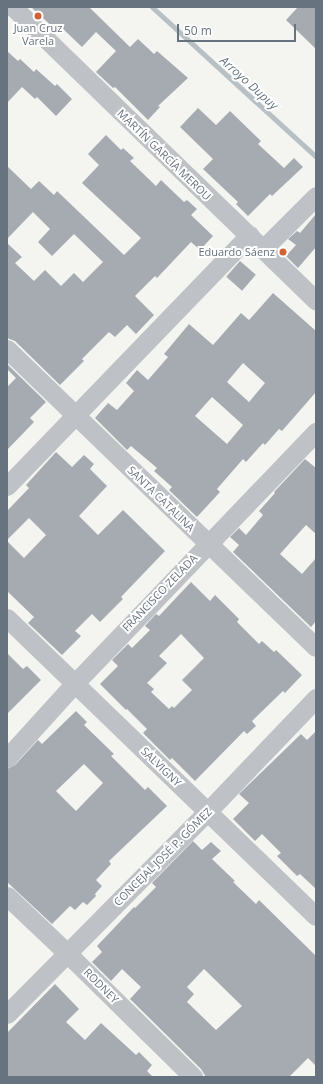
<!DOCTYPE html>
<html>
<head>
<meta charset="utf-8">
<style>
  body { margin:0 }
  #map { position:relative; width:323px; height:1084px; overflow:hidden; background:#f4f5f1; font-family:"Open Sans",sans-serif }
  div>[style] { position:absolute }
  .stream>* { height:5px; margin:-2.5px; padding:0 2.5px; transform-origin:2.5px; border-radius:2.5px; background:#b7c0c5 }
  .building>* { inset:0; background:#a5abb1; transform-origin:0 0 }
  .street>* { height:19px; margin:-9.5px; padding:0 9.5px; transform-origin:9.5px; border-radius:9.5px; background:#bec1c5 }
  .dots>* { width:11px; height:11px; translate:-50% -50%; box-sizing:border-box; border:2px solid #fff; border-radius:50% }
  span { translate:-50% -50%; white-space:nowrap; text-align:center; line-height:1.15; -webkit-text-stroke:4px #fff; paint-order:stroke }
  .poi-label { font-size:11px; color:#67737f }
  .right { translate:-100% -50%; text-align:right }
  .street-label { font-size:11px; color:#67737f }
  .water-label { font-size:12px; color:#63747c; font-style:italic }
  .frame { position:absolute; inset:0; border:8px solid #67737f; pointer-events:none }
  .scale { position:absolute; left:177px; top:24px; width:119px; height:18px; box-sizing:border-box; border:2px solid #67737f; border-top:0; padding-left:5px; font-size:12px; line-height:14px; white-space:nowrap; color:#67737f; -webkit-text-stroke:3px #fff; paint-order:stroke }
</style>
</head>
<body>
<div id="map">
  <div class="stream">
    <div style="left:152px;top:7px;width:222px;rotate:42.4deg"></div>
  </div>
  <div class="building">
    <div style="clip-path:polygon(31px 7px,89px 7px,130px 47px,138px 39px,154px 54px,157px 51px,188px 78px,158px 106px,160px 107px,148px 120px,115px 87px,113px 88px,96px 72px,116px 51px,96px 32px,82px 47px,62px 28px,58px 32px)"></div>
    <div style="clip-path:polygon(298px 7px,316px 7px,316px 49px,286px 20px)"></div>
    <div style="clip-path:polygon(7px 51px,18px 61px,20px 59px,34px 72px,36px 69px,55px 86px,57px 84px,72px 99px,56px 116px,37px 97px,35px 99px,22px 87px,7px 103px)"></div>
    <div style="clip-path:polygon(198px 108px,216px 125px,230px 111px,261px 141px,258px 144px,284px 168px,294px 158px,303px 167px,272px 196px,270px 194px,248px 216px,236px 204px,238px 202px,203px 169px,213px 159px,180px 127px)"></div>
    <div style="clip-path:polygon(106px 135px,121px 150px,123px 148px,134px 158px,130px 161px,156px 186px,161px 180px,184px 202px,187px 200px,197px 209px,191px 215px,213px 236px,200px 250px,191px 242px,157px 278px,155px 276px,135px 296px,154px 315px,136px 334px,127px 325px,115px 337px,109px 332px,82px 359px,84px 361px,60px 385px,15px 341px,7px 338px,7px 243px,22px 257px,15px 263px,34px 281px,45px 270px,61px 286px,74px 273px,83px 282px,103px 262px,74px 234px,52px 256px,38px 242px,50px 229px,33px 212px,7px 239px,7px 166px,31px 189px,39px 181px,54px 195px,57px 191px,124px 255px,141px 238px,82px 183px,99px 165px,88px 154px)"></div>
    <div style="clip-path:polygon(316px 214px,316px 247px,298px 268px,286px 256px,296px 245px,288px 239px,297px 231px,300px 233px)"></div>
    <div style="left:240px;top:261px;width:21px;height:21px;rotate:41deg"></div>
    <div style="clip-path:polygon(evenodd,273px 293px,316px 331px,316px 392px,282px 431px,279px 429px,265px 445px,263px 443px,246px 462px,243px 459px,217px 489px,220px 492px,197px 517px,169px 490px,172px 487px,154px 471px,157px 468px,131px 446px,127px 450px,95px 418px,108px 403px,117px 410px,134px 391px,126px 383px,137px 370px,148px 380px,168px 357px,164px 354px,189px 324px,213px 345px,241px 313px,249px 320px,273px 293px,243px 363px,265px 383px,249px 402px,227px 382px,243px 363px,273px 293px,212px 397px,243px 425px,227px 444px,195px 416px,212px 397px)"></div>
    <div style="clip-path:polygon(7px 364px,46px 402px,30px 418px,34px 422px,7px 450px,7px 387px,16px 378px,7px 369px)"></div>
    <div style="clip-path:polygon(56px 452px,72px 467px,84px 455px,94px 464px,90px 469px,107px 486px,79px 516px,98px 535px,123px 510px,165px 551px,121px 597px,123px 599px,100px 622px,92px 614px,75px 631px,81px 636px,62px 655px,28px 623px,34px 617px,7px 591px,7px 541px,24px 558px,46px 535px,29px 518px,7px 540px,7px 511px,29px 488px,26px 485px)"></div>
    <div style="clip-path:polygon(305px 459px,316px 468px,316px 534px,306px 525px,280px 554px,302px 574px,316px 558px,316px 621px,311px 627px,233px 552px,239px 545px,230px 537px,239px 528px,246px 535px,263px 515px,259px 511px,275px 493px,274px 492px)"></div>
    <div style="clip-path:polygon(evenodd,191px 582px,210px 601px,215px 595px,239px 619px,237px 622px,259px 644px,262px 641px,274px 652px,276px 650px,302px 675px,285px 693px,283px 691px,252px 721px,256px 726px,247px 734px,244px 731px,195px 781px,172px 758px,170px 760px,143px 733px,147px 729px,127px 709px,126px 710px,100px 684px,118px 666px,112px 660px,128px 644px,132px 648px,150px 630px,145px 626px,156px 614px,159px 616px,191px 582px,181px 634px,204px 658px,182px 680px,192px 690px,174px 708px,172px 706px,169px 709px,151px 692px,154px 689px,147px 683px,167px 663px,159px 656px,181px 634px)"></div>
    <div style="clip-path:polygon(7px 653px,23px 669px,27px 666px,41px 680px,7px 714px)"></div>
    <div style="clip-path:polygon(evenodd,76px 711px,87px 722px,84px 725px,114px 754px,111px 756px,145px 790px,148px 787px,167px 806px,109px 861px,111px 864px,96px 880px,102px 886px,95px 894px,96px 896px,87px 905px,83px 902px,75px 910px,70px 906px,52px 924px,7px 882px,7px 769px,15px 765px,38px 740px,42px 744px,76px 711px,84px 764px,103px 783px,76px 811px,56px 791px,84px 764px)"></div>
    <div style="clip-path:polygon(316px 731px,316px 889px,300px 874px,297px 876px,277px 856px,281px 853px,262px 834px,255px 841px,233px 819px,249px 803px,239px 794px,301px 734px,307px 740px)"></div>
    <div style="clip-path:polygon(evenodd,193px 841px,202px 850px,211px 842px,221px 851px,212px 859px,235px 881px,233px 882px,256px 904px,259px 900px,316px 956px,316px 1066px,308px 1058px,289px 1077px,206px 1077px,201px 1069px,130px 999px,141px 987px,122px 969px,111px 981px,92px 962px,102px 952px,97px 946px,134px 907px,135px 908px,156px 887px,152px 883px,193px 841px,204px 969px,242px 1006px,216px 1030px,187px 1002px,194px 994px,187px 987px,204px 969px)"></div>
    <div style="clip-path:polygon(55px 984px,79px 1009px,66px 1022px,85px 1040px,101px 1023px,136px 1055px,139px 1052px,152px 1065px,147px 1071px,153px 1077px,7px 1077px,7px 1033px)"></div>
  </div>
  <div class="street">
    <div style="left:13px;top:7px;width:422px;rotate:44.1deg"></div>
    <div style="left:263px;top:249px;width:75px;rotate:-45deg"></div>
    <div style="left:7px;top:349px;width:429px;rotate:44deg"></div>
    <div style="left:7px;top:486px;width:349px;rotate:-46deg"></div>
    <div style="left:7px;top:618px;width:429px;rotate:44deg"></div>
    <div style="left:7px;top:758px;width:101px;rotate:-47.8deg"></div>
    <div style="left:75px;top:683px;width:348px;rotate:-46.2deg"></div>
    <div style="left:7px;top:896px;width:83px;rotate:43.5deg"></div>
    <div style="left:67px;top:953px;width:177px;rotate:44.5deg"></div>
    <div style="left:7px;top:1014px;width:284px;rotate:-45.3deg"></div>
    <div style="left:207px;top:812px;width:158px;rotate:-46.3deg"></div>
  </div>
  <div class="dots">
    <div style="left:38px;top:16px;background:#d06236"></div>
    <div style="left:283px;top:252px;background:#d06236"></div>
  </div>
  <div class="poi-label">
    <span style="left:38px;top:35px">Juan Cruz<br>Varela</span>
    <span class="right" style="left:275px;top:252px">Eduardo Sáenz</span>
  </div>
  <div class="street-label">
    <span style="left:164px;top:155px;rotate:44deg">MARTÍN GARCÍA MEROU</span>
    <span style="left:161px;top:499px;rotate:44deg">SANTA CATALINA</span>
    <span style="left:160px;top:593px;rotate:-46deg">FRANCISCO ZELADA</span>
    <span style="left:161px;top:767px;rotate:44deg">SALVIGNY</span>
    <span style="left:163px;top:857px;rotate:-45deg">CONCEJAL JOSÉ P. GÓMEZ</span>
    <span style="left:101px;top:986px;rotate:45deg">RODNEY</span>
  </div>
  <div class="water-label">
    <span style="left:249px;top:83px;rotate:42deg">Arroyo Dupuy</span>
  </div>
  <div class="frame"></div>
  <div class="scale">50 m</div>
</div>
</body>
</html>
